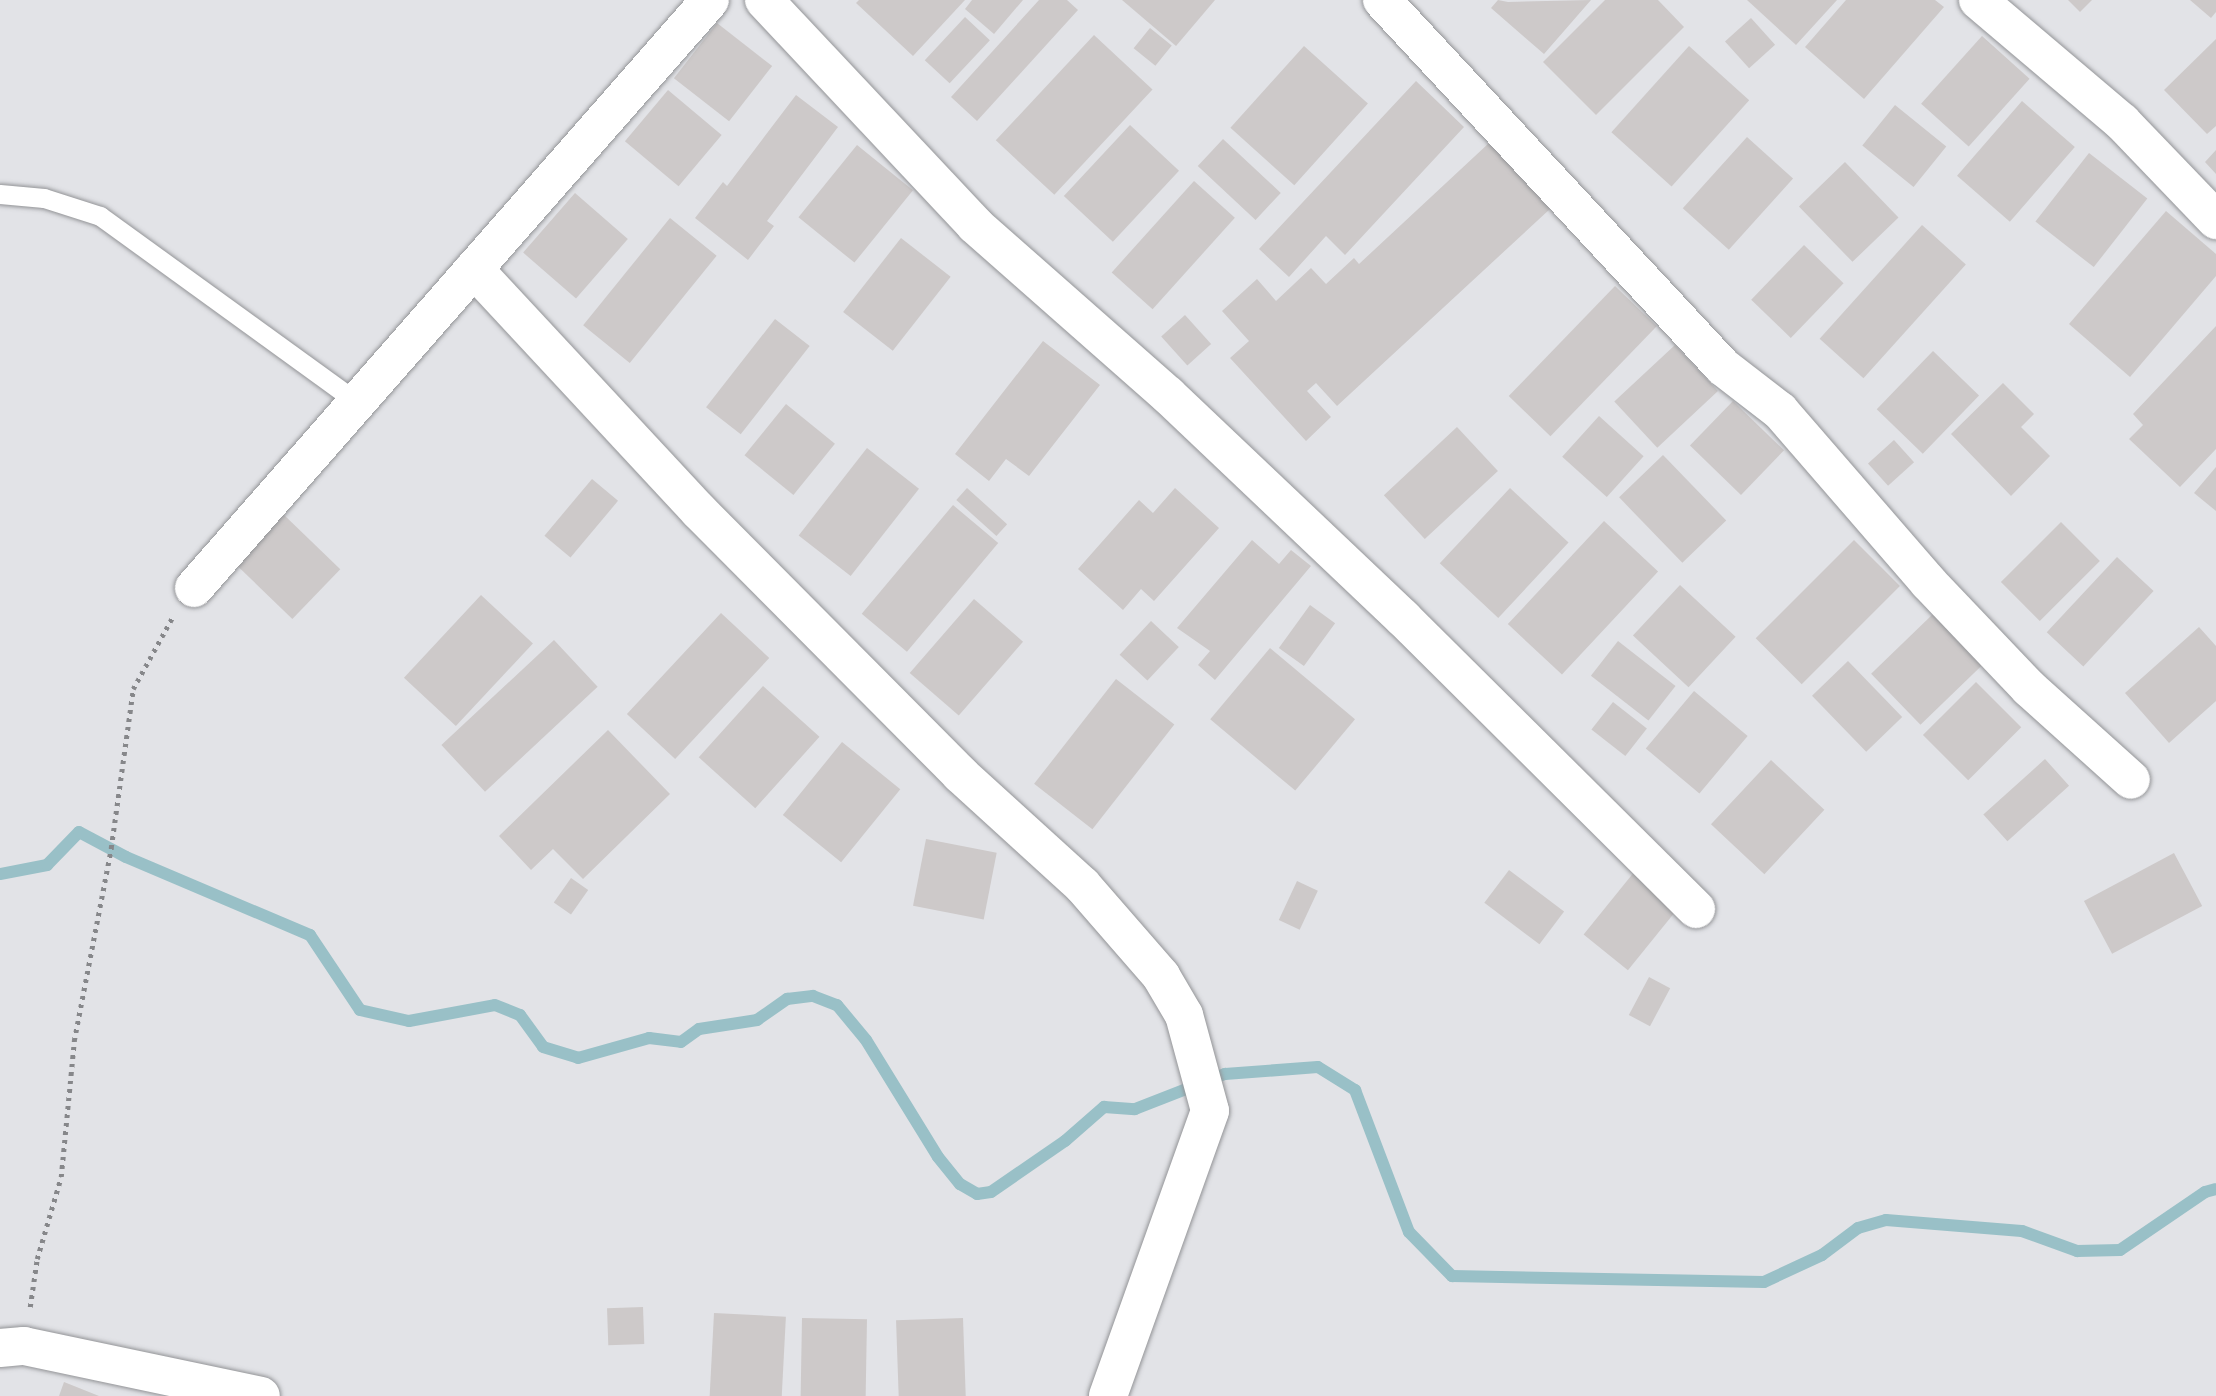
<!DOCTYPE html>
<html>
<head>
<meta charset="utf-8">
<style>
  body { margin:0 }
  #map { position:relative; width:2216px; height:1396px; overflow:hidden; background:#e2e3e7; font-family:"PT Sans",sans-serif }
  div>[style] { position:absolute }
  .stream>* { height:12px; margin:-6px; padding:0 6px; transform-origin:6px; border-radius:6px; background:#99c0c7 }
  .building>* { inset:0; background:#cdc9c9; transform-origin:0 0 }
  .path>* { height:4.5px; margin-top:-2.25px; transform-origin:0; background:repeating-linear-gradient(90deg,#86878a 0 3.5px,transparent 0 8.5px) }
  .roads { filter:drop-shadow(0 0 2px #939497) drop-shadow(0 0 2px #939497) }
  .service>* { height:19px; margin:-9.5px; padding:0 9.5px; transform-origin:9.5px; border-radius:9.5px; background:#fff }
  .minor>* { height:38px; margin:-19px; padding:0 19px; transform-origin:19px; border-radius:19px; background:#fff }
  span { translate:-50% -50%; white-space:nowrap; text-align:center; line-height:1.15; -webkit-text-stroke:5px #fff; paint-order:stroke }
</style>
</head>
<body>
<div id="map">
  <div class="stream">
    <div style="left:0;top:874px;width:48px;rotate:-10.8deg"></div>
    <div style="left:47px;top:865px;width:46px;rotate:-45.9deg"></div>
    <div style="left:79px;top:832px;width:53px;rotate:28deg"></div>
    <div style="left:126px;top:857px;width:200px;rotate:23deg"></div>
    <div style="left:310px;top:935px;width:90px;rotate:56.3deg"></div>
    <div style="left:360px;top:1010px;width:50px;rotate:12.7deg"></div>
    <div style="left:409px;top:1021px;width:87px;rotate:-10.5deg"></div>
    <div style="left:495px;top:1005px;width:27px;rotate:22deg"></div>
    <div style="left:520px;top:1015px;width:39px;rotate:54deg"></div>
    <div style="left:543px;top:1047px;width:37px;rotate:17deg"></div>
    <div style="left:578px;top:1058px;width:74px;rotate:-15.7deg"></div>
    <div style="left:649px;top:1038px;width:32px;rotate:7deg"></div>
    <div style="left:681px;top:1042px;width:22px;rotate:-36deg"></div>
    <div style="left:699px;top:1029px;width:59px;rotate:-8.8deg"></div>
    <div style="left:757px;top:1020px;width:37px;rotate:-35deg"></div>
    <div style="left:787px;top:999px;width:26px;rotate:-7deg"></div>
    <div style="left:813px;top:996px;width:26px;rotate:21deg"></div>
    <div style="left:837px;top:1005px;width:45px;rotate:50.4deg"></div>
    <div style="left:866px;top:1040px;width:137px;rotate:58.4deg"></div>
    <div style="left:938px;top:1157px;width:35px;rotate:51deg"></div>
    <div style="left:960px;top:1184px;width:20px;rotate:30deg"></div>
    <div style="left:977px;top:1194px;width:14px;rotate:-8deg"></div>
    <div style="left:991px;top:1192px;width:90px;rotate:-34.6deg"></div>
    <div style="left:1065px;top:1141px;width:52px;rotate:-41.1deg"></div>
    <div style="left:1104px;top:1107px;width:31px;rotate:4deg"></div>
    <div style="left:1135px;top:1109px;width:97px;rotate:-21.3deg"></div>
    <div style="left:1225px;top:1074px;width:93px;rotate:-4.3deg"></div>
    <div style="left:1318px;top:1067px;width:44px;rotate:31.9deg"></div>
    <div style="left:1355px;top:1090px;width:152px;rotate:69.2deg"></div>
    <div style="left:1409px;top:1232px;width:62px;rotate:45.7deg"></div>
    <div style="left:1452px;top:1276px;width:312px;rotate:1.1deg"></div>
    <div style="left:1764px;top:1282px;width:64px;rotate:-25deg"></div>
    <div style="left:1822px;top:1255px;width:45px;rotate:-36.9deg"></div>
    <div style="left:1858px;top:1228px;width:29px;rotate:-16deg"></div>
    <div style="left:1886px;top:1220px;width:136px;rotate:4.6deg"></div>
    <div style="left:2022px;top:1231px;width:59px;rotate:20deg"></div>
    <div style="left:2077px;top:1251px;width:43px;rotate:-1.3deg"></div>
    <div style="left:2120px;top:1250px;width:103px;rotate:-34.3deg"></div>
    <div style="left:2205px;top:1192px;width:11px;rotate:-15deg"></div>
  </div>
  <div class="building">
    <div style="clip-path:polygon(859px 0,965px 0,913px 56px,856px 3px)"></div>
    <div style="clip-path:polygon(972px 0,1023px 0,994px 34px,965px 9px)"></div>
    <div style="clip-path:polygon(1039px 0,1067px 0,1078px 10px,977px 121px,951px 97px)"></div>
    <div style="clip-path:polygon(1122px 0,1215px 0,1176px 46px)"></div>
    <div style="clip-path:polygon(1498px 0,1508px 2px,1591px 0,1544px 54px,1491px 8px)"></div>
    <div style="clip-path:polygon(1605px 0,1658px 0,1684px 27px,1596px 115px,1543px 62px)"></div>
    <div style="clip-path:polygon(1747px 0,1837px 0,1796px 45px)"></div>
    <div style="clip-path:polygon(1846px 0,1935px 0,1944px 7px,1864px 99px,1805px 47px)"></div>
    <div style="clip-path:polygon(2068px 0,2092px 0,2080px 12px)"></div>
    <div style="clip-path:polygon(2190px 0,2216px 0,2216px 12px,2211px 18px)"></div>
    <div style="left:965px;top:17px;width:34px;height:59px;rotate:43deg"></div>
    <div style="left:1751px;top:18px;width:36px;height:35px;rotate:48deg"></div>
    <div style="left:717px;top:23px;width:70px;height:70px;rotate:38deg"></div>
    <div style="left:1150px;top:28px;width:28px;height:26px;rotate:39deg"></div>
    <div style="left:1094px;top:35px;width:80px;height:144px;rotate:43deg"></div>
    <div style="left:1982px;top:36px;width:64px;height:91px;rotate:42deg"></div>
    <div style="clip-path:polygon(2216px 39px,2216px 126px,2207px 134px,2164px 90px)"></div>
    <div style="left:1304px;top:46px;width:86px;height:110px;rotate:42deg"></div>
    <div style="left:1689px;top:46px;width:81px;height:116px;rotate:42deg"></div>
    <div style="clip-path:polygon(1416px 81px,1464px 127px,1345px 255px,1326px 236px,1289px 277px,1259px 249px)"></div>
    <div style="left:668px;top:90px;width:70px;height:67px;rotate:40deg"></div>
    <div style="clip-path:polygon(796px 95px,838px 127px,767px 221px,774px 226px,748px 260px,695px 218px,723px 182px,727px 186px)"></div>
    <div style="left:2022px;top:101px;width:70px;height:99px;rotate:41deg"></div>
    <div style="left:1895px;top:105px;width:66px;height:52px;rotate:39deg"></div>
    <div style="left:1130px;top:125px;width:67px;height:97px;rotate:43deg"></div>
    <div style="left:1747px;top:137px;width:62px;height:96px;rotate:42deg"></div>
    <div style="left:1223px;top:139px;width:79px;height:37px;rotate:43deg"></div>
    <div style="clip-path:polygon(1489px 143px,1550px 209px,1337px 406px,1316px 383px,1307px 391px,1331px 417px,1306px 441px,1230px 358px,1249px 341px,1222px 311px,1257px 279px,1276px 301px,1311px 268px,1326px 284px,1354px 258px,1359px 264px)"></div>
    <div style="left:857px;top:145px;width:72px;height:93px;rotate:39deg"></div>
    <div style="clip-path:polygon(2216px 150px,2216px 174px,2205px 162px)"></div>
    <div style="left:2089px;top:153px;width:74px;height:87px;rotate:38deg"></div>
    <div style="left:1845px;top:162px;width:77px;height:64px;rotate:46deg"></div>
    <div style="left:1194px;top:181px;width:55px;height:123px;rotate:42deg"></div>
    <div style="left:575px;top:193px;width:70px;height:79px;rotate:41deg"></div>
    <div style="clip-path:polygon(2166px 211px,2216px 254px,2216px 276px,2130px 377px,2069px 324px)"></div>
    <div style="left:670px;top:218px;width:60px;height:138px;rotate:39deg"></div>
    <div style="left:1922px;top:225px;width:59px;height:153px;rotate:42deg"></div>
    <div style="left:901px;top:238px;width:63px;height:94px;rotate:38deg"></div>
    <div style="left:1804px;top:245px;width:55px;height:76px;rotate:44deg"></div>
    <div style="left:1615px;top:286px;width:58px;height:153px;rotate:44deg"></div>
    <div style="left:1185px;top:315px;width:39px;height:32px;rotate:48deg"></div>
    <div style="left:775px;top:319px;width:44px;height:112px;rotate:38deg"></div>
    <div style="clip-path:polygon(2216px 326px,2216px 449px,2180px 487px,2129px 439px,2143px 425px,2133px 414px)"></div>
    <div style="clip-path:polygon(1043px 341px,1100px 385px,1029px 476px,1006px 459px,989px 481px,955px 454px)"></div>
    <div style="left:1675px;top:345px;width:63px;height:83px;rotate:47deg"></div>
    <div style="left:1933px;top:351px;width:64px;height:81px;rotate:44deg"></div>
    <div style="clip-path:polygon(2003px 383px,2034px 414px,2021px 427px,2050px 456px,2011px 496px,1951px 434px)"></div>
    <div style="left:1733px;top:401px;width:71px;height:62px;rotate:44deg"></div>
    <div style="left:786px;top:404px;width:63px;height:66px;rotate:39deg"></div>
    <div style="left:1599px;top:416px;width:60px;height:55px;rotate:42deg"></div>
    <div style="left:1457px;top:427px;width:60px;height:100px;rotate:47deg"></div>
    <div style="left:1894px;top:440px;width:30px;height:35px;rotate:48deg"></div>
    <div style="left:867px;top:448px;width:66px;height:111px;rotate:38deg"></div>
    <div style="left:1663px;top:455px;width:91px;height:61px;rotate:46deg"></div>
    <div style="clip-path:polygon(2216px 467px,2216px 511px,2194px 493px)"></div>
    <div style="left:592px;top:479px;width:34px;height:74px;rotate:40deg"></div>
    <div style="left:967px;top:488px;width:54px;height:16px;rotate:42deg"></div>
    <div style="clip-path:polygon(1175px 488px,1219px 528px,1154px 601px,1141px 589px,1123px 610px,1078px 569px,1139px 500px,1153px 513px)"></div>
    <div style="left:1510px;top:488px;width:80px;height:103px;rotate:43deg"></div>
    <div style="left:953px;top:505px;width:59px;height:142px;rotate:40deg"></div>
    <div style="left:282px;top:513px;width:81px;height:69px;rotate:44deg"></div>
    <div style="left:1604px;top:521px;width:74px;height:141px;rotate:43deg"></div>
    <div style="left:2061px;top:522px;width:55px;height:85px;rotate:45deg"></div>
    <div style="clip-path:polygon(1252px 540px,1279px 564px,1291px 550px,1311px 566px,1215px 680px,1198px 665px,1210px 651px,1177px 628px)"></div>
    <div style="left:1854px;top:540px;width:65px;height:139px;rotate:45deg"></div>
    <div style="left:2117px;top:557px;width:50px;height:103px;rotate:43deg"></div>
    <div style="left:1680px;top:585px;width:76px;height:69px;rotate:43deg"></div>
    <div style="left:481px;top:595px;width:71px;height:113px;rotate:43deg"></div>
    <div style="left:974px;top:599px;width:65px;height:98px;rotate:41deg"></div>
    <div style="left:1310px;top:605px;width:31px;height:53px;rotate:36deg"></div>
    <div style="left:721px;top:613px;width:66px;height:138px;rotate:43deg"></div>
    <div style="left:1933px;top:614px;width:71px;height:86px;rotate:46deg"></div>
    <div style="left:1151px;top:621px;width:38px;height:46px;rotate:43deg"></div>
    <div style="clip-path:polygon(2199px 627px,2216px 646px,2216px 701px,2169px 743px,2125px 693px)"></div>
    <div style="left:554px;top:640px;width:64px;height:154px;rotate:47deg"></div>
    <div style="left:1618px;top:641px;width:73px;height:44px;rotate:38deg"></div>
    <div style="left:1270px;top:648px;width:111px;height:93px;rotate:40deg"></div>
    <div style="left:1848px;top:661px;width:78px;height:50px;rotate:46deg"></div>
    <div style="left:1116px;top:679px;width:74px;height:133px;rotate:38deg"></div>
    <div style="left:1976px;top:682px;width:64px;height:75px;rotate:45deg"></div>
    <div style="left:763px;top:686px;width:76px;height:96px;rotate:42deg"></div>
    <div style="left:1694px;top:691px;width:70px;height:75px;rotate:40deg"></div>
    <div style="left:1613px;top:702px;width:43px;height:35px;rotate:38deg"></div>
    <div style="clip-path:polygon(608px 730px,670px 794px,583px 879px,553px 849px,531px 870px,499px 836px)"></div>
    <div style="left:842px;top:742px;width:75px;height:94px;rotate:39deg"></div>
    <div style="left:2045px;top:759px;width:36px;height:83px;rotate:48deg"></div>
    <div style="left:1771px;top:760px;width:73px;height:88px;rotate:43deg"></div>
    <div style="left:926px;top:839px;width:72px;height:68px;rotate:11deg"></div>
    <div style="left:2174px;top:853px;width:60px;height:102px;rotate:62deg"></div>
    <div style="left:1639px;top:866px;width:57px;height:88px;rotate:39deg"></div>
    <div style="left:1509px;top:870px;width:69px;height:41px;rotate:37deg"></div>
    <div style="left:571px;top:878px;width:21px;height:30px;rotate:35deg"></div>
    <div style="left:1297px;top:881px;width:23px;height:43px;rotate:25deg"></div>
    <div style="left:1649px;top:977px;width:24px;height:43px;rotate:28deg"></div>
    <div style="left:643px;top:1307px;width:37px;height:36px;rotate:88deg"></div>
    <div style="left:714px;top:1313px;width:72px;height:83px;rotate:3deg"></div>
    <div style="left:802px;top:1318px;width:65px;height:78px;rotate:1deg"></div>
    <div style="left:963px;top:1318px;width:78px;height:67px;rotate:88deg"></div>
    <div style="clip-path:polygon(64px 1382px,99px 1396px,59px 1396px)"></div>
  </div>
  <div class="path">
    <div style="left:30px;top:1307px;width:49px;rotate:-81.7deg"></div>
    <div style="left:37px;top:1259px;width:85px;rotate:-73.7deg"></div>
    <div style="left:61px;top:1177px;width:137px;rotate:-84.5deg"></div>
    <div style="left:74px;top:1041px;width:197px;rotate:-79.1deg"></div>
    <div style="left:111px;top:848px;width:161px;rotate:-82.1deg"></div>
    <div style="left:133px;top:689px;width:81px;rotate:-61.2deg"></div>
  </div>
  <div class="roads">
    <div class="service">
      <div style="left:0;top:194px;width:44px;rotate:5.2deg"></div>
      <div style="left:44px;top:198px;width:59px;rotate:17.8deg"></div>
      <div style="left:100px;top:216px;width:317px;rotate:35.9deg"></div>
    </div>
    <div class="minor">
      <div style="left:764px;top:0;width:308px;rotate:46.8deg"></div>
      <div style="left:975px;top:225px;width:257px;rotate:41.4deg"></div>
      <div style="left:1168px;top:395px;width:324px;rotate:43.5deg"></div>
      <div style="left:1403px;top:618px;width:413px;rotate:44.8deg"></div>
      <div style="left:1382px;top:0;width:501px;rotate:47.1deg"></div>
      <div style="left:1723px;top:367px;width:72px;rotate:37.7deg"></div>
      <div style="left:1780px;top:411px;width:226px;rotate:49.1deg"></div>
      <div style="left:1928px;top:582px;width:146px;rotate:46.4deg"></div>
      <div style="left:2029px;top:688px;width:137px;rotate:42deg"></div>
      <div style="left:1978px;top:0;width:189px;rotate:40.3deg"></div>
      <div style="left:2122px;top:122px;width:136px;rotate:46.2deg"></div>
      <div style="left:474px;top:269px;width:330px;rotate:47.1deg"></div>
      <div style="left:699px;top:511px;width:371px;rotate:45.2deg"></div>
      <div style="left:960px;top:774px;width:165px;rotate:42.3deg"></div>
      <div style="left:1082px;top:885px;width:121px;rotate:49deg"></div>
      <div style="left:1161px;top:976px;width:45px;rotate:59.5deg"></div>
      <div style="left:1184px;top:1015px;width:99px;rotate:74.8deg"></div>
      <div style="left:1210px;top:1111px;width:303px;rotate:109.7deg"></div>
      <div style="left:194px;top:588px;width:782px;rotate:-48.73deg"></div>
      <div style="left:0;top:1348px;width:24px;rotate:-5deg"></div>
      <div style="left:24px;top:1346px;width:242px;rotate:11.9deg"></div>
    </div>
  </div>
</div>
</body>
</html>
